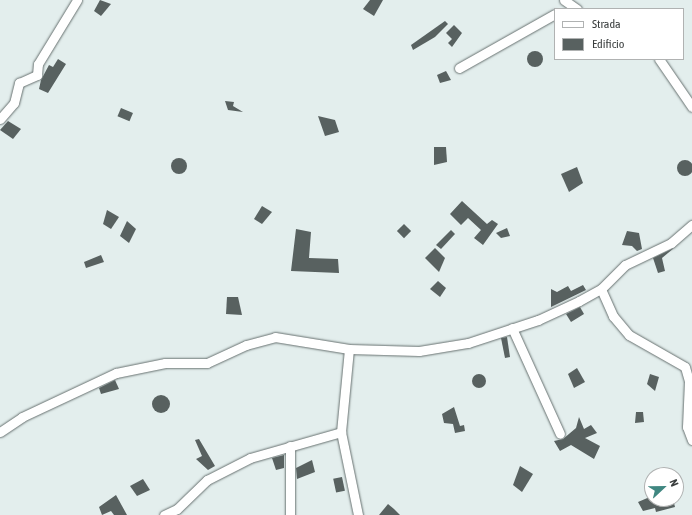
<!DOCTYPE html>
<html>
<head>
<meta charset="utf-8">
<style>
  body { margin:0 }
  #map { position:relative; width:692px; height:515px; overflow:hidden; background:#e3eeed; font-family:"Asap Condensed",sans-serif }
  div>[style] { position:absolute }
  .building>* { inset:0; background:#586160; transform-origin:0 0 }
  .round { border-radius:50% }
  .roads { filter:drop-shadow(0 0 1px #677170) drop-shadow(0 0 1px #677170) }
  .minor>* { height:9px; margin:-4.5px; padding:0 4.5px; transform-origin:4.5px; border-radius:4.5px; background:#fff }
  span { translate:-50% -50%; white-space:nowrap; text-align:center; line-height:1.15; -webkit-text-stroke:4px #fff; paint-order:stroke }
  .legend { position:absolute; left:554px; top:8px; width:130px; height:52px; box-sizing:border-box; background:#fff; border:1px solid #b0b2b2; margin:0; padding:5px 7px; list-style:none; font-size:12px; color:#3a3e3e }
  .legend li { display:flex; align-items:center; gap:8px; height:20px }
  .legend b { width:20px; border:1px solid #b0b2b2 }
  .north { position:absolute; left:644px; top:467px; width:40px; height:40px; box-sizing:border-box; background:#fff; border:1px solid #b0b2b2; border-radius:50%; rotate:68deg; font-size:11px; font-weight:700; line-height:16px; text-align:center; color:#3a3e3e }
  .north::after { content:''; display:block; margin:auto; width:14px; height:18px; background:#408781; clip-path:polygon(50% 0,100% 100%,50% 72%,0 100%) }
</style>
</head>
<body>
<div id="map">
  <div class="building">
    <div style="clip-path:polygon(100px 0,111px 4px,101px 16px,94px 11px)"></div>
    <div style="clip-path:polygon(370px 0,383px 0,374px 16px,363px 9px)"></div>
    <div style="clip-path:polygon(445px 21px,448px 24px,435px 37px,413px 50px,411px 45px)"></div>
    <div style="clip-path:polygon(454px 25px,462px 33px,452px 47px,448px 43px,452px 39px,446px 33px)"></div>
    <div class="round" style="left:527px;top:51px;width:16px;height:16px"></div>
    <div style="clip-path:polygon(58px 59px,66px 64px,48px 93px,39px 89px,41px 80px,49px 65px,53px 67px)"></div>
    <div style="clip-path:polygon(446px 71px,451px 80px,440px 83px,437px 75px)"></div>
    <div style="clip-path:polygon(225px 101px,234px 102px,233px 106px,243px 112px,228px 110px)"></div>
    <div style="left:121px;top:108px;width:13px;height:9px;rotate:23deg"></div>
    <div style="clip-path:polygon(318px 116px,335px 120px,339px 132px,325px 136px)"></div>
    <div style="clip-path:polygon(8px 121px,21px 129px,13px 139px,0 130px)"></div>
    <div style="clip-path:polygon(434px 147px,446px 147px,447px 162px,434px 165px)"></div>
    <div class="round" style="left:171px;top:158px;width:16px;height:16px"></div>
    <div class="round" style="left:677px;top:160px;width:16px;height:16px"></div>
    <div style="clip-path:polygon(577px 167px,583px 183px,569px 192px,561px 174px)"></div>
    <div style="clip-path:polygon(462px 201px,487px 224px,492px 220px,498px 224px,483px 245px,474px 238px,481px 230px,468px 218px,461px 225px,450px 214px)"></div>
    <div style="clip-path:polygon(262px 206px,272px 212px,262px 224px,254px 219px)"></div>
    <div style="clip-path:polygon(107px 210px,119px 217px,111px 229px,103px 224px)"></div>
    <div style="clip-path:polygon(127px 221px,136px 229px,129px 243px,120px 236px)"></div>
    <div style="left:404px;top:224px;width:10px;height:10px;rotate:45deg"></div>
    <div style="clip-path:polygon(507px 228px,510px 236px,501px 238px,496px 233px)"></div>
    <div style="clip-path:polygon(296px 229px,311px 232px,309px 258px,338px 259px,339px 273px,291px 271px)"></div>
    <div style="clip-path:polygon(451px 230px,455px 234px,441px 249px,436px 245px)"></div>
    <div style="clip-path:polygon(627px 231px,639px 233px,642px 249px,637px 251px,632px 246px,622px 245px)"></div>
    <div style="clip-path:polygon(435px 248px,445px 258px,439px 272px,425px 258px)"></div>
    <div style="clip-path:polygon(674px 248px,662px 258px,665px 271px,658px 273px,653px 258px)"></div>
    <div style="clip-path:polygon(101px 255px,104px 262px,86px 268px,84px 262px)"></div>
    <div style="clip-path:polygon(438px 281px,446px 288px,440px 297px,430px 289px)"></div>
    <div style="clip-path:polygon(583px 285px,586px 290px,551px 307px,551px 289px,557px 292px,568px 286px,571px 291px)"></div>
    <div style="clip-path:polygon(227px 297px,238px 297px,242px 315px,226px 314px)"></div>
    <div style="clip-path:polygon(580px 307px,584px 314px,571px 322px,566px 314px)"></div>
    <div style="clip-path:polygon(507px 337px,510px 357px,505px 358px,501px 338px)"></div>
    <div style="clip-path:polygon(577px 368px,585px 382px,574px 388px,568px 374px)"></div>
    <div style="clip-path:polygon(650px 374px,659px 377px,655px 391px,647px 384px)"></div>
    <div class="round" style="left:472px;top:374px;width:14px;height:14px"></div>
    <div style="clip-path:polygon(115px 380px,119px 389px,101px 394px,99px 388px)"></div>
    <div class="round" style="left:152px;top:395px;width:18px;height:18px"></div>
    <div style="clip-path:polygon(454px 407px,460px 426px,464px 425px,465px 431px,455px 433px,453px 424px,444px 423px,442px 414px)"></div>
    <div style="clip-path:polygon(636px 412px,643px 412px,644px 422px,635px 423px)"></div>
    <div style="clip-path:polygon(579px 417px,584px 429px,591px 425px,597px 433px,585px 438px,600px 446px,594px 459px,571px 445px,560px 451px,554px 441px,563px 439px,576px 428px)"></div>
    <div style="clip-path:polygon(199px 439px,215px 466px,208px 470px,196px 459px,202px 456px,195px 440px)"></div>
    <div style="clip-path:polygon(284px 455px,284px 468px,276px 470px,272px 458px)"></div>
    <div style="clip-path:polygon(312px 460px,315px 472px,297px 479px,296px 468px)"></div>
    <div style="clip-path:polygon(520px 466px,533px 474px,522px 492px,513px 485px)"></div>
    <div style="left:342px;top:477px;width:14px;height:9px;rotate:78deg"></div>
    <div style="clip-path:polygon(143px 479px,150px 490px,137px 496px,130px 486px)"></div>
    <div style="clip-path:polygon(116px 495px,127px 515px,114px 515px,111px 511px,102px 515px,99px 507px)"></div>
    <div style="clip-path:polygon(652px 496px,652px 499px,673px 499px,675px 507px,656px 512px,655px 508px,643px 511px,638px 502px)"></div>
    <div style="clip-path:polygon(388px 504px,394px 509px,400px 515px,379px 515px)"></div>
  </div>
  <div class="roads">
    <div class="minor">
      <div style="left:564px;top:0;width:16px;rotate:35deg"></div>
      <div style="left:659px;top:59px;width:58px;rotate:55.5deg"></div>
      <div style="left:459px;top:68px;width:110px;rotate:-29.4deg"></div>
      <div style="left:0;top:119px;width:21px;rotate:-49deg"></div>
      <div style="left:14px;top:103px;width:21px;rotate:-76deg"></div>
      <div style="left:19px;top:83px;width:20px;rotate:-24deg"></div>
      <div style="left:37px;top:75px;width:11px;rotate:-85deg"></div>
      <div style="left:38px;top:64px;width:75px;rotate:-58.6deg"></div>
      <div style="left:601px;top:289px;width:30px;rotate:66deg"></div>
      <div style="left:613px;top:316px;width:25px;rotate:50deg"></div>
      <div style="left:629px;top:335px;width:64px;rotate:29.7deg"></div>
      <div style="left:685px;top:367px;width:15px;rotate:74deg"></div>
      <div style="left:689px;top:381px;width:46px;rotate:92.5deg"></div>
      <div style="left:687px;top:427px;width:14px;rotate:69deg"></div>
      <div style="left:512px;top:328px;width:116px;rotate:65.6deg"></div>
      <div style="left:0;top:432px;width:27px;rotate:-34deg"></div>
      <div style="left:22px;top:417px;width:104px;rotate:-25.1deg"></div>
      <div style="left:116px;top:373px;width:50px;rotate:-11.5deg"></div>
      <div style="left:165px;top:363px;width:42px"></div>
      <div style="left:207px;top:363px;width:43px;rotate:-24.8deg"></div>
      <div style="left:246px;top:345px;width:30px;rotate:-15deg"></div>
      <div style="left:275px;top:337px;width:75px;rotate:9.2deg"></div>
      <div style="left:349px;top:349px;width:70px;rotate:1.6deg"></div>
      <div style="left:419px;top:351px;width:50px;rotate:-9.3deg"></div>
      <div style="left:468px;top:343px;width:74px;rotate:-18.2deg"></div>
      <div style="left:538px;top:320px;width:45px;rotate:-24.9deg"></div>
      <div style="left:579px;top:301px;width:25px;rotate:-29deg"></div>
      <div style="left:601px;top:289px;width:34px;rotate:-45deg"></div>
      <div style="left:625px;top:265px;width:51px;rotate:-25.6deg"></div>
      <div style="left:671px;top:243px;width:28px;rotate:-41deg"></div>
      <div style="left:341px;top:432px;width:85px;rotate:78.4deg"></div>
      <div style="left:164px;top:515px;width:14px;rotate:-25deg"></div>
      <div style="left:177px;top:509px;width:42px;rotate:-44deg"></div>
      <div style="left:207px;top:480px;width:48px;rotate:-27.1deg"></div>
      <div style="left:250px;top:458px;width:95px;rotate:-15.9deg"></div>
      <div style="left:341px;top:432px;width:83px;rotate:-84.5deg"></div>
      <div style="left:290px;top:515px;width:69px;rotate:-90deg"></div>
    </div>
  </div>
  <ul class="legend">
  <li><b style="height:5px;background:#fff"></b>Strada</li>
  <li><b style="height:11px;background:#586160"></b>Edificio</li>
  </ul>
  <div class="north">N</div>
</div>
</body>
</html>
